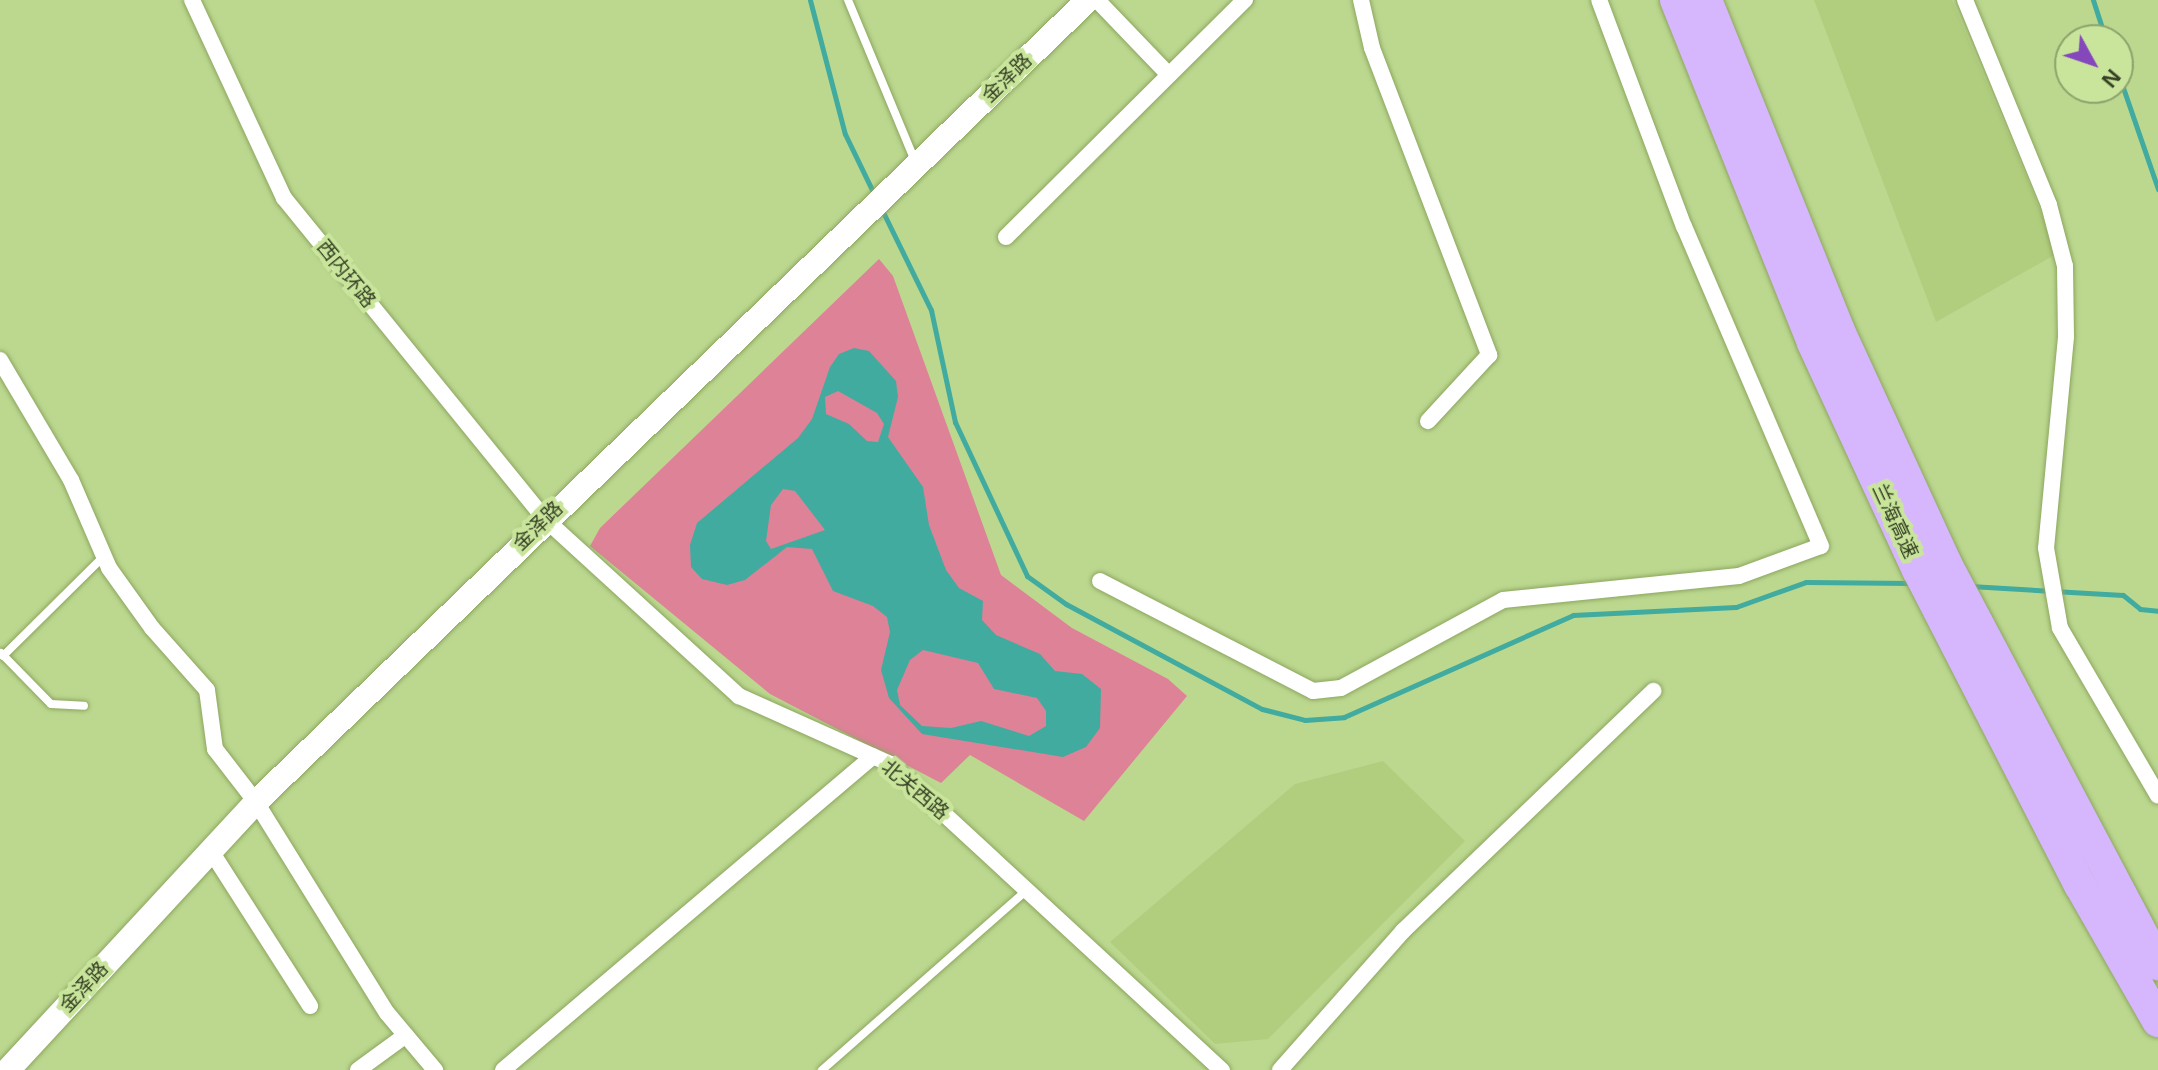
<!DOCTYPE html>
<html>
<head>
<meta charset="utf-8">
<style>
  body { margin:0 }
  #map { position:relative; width:2158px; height:1070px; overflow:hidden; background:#bcd88f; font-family:Arial,"Noto Sans SC",sans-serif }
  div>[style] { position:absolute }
  .built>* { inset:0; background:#b1ce7e }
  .green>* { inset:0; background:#de8298 }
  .water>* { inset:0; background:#41ab9f }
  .stream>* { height:5px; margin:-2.5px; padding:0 2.5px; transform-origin:2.5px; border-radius:2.5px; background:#41ab9f }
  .roads { filter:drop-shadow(0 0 2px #8da660) drop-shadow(0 0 2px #8da660) }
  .lane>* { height:8px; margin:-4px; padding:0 4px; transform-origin:4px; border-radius:4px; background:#fff }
  .street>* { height:16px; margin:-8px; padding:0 8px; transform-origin:8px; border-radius:8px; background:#fff }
  .secondary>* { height:24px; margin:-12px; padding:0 12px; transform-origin:12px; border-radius:12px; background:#fff }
  .highway>* { height:32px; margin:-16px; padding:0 16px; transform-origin:16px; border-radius:16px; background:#d6b6fd }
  span { translate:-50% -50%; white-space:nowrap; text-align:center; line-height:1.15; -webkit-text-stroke:8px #c9e59c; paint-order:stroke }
  .street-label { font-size:20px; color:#364124 }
  .north { position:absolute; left:2054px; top:24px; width:80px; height:80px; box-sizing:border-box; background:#c9e59c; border:2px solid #8ea36c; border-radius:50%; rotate:130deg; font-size:22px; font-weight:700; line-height:32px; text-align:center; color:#364124 }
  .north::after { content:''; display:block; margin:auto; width:28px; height:36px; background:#8547bc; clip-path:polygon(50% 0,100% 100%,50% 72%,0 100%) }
</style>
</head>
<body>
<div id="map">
  <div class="built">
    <div style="clip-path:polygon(1814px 0,1952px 0,2058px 253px,1936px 322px)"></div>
    <div style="clip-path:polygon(1383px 761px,1465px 841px,1268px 1039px,1215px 1044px,1110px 942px,1295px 784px)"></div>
  </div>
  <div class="green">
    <div style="clip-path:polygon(879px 259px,893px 276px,1001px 575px,1072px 628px,1168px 679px,1187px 696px,1084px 821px,970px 755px,941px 783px,770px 694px,590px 546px,600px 528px)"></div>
  </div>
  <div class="water">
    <div style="clip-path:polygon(evenodd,854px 348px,869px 351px,896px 381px,898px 397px,888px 437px,923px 487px,929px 525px,946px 570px,959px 588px,983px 601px,982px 620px,996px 635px,1040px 654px,1055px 671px,1082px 674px,1101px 689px,1100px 728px,1086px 747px,1063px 757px,922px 734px,889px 698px,881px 670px,890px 632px,887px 617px,873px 606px,833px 591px,812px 549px,787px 547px,745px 580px,727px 585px,702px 579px,691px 567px,690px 545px,697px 523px,798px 438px,812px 419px,830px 367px,839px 354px,854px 348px,838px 391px,877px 413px,884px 424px,878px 442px,867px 441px,849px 424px,826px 414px,825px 397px,838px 391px,854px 348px,783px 489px,795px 491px,825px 530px,771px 549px,766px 541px,771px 505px,783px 489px,854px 348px,923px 650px,978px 663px,994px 689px,1037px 698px,1046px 711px,1046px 726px,1029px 736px,981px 721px,951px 728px,922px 726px,900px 705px,897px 690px,910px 660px,923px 650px)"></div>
  </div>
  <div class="stream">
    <div style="left:810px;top:0;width:138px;rotate:75.4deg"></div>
    <div style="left:845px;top:134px;width:69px;rotate:64.2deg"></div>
    <div style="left:2093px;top:0;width:42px;rotate:72deg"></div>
    <div style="left:2118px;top:73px;width:123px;rotate:71deg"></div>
    <div style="left:881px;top:208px;width:114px;rotate:63.9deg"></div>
    <div style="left:931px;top:310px;width:115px;rotate:77.9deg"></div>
    <div style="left:955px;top:422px;width:170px;rotate:64.9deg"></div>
    <div style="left:1027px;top:576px;width:48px;rotate:35.7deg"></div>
    <div style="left:1066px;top:604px;width:222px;rotate:28.2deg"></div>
    <div style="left:1262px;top:709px;width:44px;rotate:14.3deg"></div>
    <div style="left:1305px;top:720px;width:39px;rotate:-4deg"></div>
    <div style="left:1344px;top:717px;width:251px;rotate:-24deg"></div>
    <div style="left:1573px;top:615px;width:163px;rotate:-2.8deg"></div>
    <div style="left:1736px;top:607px;width:74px;rotate:-19.7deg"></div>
    <div style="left:1806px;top:582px;width:106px;rotate:0.5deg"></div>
    <div style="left:1970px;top:586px;width:153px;rotate:3.4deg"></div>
    <div style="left:2123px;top:595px;width:22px;rotate:39deg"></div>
    <div style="left:2140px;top:609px;width:18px;rotate:6deg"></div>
  </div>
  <div class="roads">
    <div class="lane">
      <div style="left:848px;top:0;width:177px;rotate:67.4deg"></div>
      <div style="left:1px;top:653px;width:71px;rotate:45.6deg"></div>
      <div style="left:51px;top:704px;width:33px;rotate:3deg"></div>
      <div style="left:3px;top:656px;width:142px;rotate:-44.7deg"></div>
      <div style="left:822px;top:1070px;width:273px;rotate:-41.3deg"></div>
    </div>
    <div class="street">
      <div style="left:192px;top:0;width:218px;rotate:65.1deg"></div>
      <div style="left:284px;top:198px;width:414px;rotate:50.9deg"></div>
      <div style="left:545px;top:519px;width:263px;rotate:42.4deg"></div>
      <div style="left:739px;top:696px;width:166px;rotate:24.2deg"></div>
      <div style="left:890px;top:764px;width:452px;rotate:42.7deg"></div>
      <div style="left:1097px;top:0;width:104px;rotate:46.2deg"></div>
      <div style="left:1361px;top:0;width:49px;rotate:77.1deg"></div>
      <div style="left:1372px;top:48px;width:329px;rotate:69.1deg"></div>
      <div style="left:1489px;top:355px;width:90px;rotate:132.7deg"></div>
      <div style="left:1965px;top:0;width:222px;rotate:67.7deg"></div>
      <div style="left:2049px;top:205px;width:63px;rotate:75.3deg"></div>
      <div style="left:2065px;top:266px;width:71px;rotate:89.2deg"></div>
      <div style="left:2066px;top:337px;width:212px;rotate:95.4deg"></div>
      <div style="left:2046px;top:548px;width:81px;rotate:80.1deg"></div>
      <div style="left:2060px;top:628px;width:194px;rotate:59.7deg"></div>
      <div style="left:1006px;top:237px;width:337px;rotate:-44.8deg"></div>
      <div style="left:0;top:360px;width:139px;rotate:59.4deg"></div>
      <div style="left:71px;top:480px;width:96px;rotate:66.6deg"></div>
      <div style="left:109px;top:568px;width:74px;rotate:54.4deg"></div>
      <div style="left:152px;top:628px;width:83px;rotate:48.4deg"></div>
      <div style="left:207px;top:690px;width:60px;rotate:82.3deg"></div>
      <div style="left:215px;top:749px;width:67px;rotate:52.3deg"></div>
      <div style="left:256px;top:802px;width:248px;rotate:58.2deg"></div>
      <div style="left:387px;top:1013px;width:75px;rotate:49.9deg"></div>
      <div style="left:1100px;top:581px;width:240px;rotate:27.3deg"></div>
      <div style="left:1313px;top:691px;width:28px;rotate:-6deg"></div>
      <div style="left:1341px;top:688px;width:184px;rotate:-28.5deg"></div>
      <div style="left:1503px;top:600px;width:237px;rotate:-5.8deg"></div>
      <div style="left:1739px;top:576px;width:87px;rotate:-20.1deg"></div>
      <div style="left:1821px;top:546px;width:347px;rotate:-113.2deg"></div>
      <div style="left:1684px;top:227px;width:242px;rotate:-110.5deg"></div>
      <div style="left:211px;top:851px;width:184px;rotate:57.4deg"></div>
      <div style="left:358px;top:1070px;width:59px;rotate:-36.1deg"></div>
      <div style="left:503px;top:1070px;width:485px;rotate:-40.3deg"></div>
      <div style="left:1280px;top:1070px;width:186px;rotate:-48.5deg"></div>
      <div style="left:1403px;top:931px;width:347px;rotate:-43.8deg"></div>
    </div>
    <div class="secondary">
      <div style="left:8px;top:1070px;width:365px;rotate:-47.2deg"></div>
      <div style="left:256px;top:802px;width:1156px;rotate:-43.95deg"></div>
    </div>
    <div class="highway">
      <div style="left:1676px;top:0;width:369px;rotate:68.2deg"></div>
      <div style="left:1813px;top:343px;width:250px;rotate:65.2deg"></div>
      <div style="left:1918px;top:570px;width:354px;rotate:62.8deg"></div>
      <div style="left:2080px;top:885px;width:157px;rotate:60.2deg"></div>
      <div style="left:1706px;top:0;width:357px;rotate:68.1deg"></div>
      <div style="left:1839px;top:331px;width:256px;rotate:65.3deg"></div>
      <div style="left:1946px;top:564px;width:453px;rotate:62.1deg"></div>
    </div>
  </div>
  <div class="street-label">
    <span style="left:1007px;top:78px;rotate:-44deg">金泽路</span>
    <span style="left:346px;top:274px;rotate:51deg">西内环路</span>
    <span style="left:1895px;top:521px;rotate:65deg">兰海高速</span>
    <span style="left:538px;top:526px;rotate:-44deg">金泽路</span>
    <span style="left:915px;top:790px;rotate:40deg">北关西路</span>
    <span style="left:84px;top:987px;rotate:-47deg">金泽路</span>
  </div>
  <div class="north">N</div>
</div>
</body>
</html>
